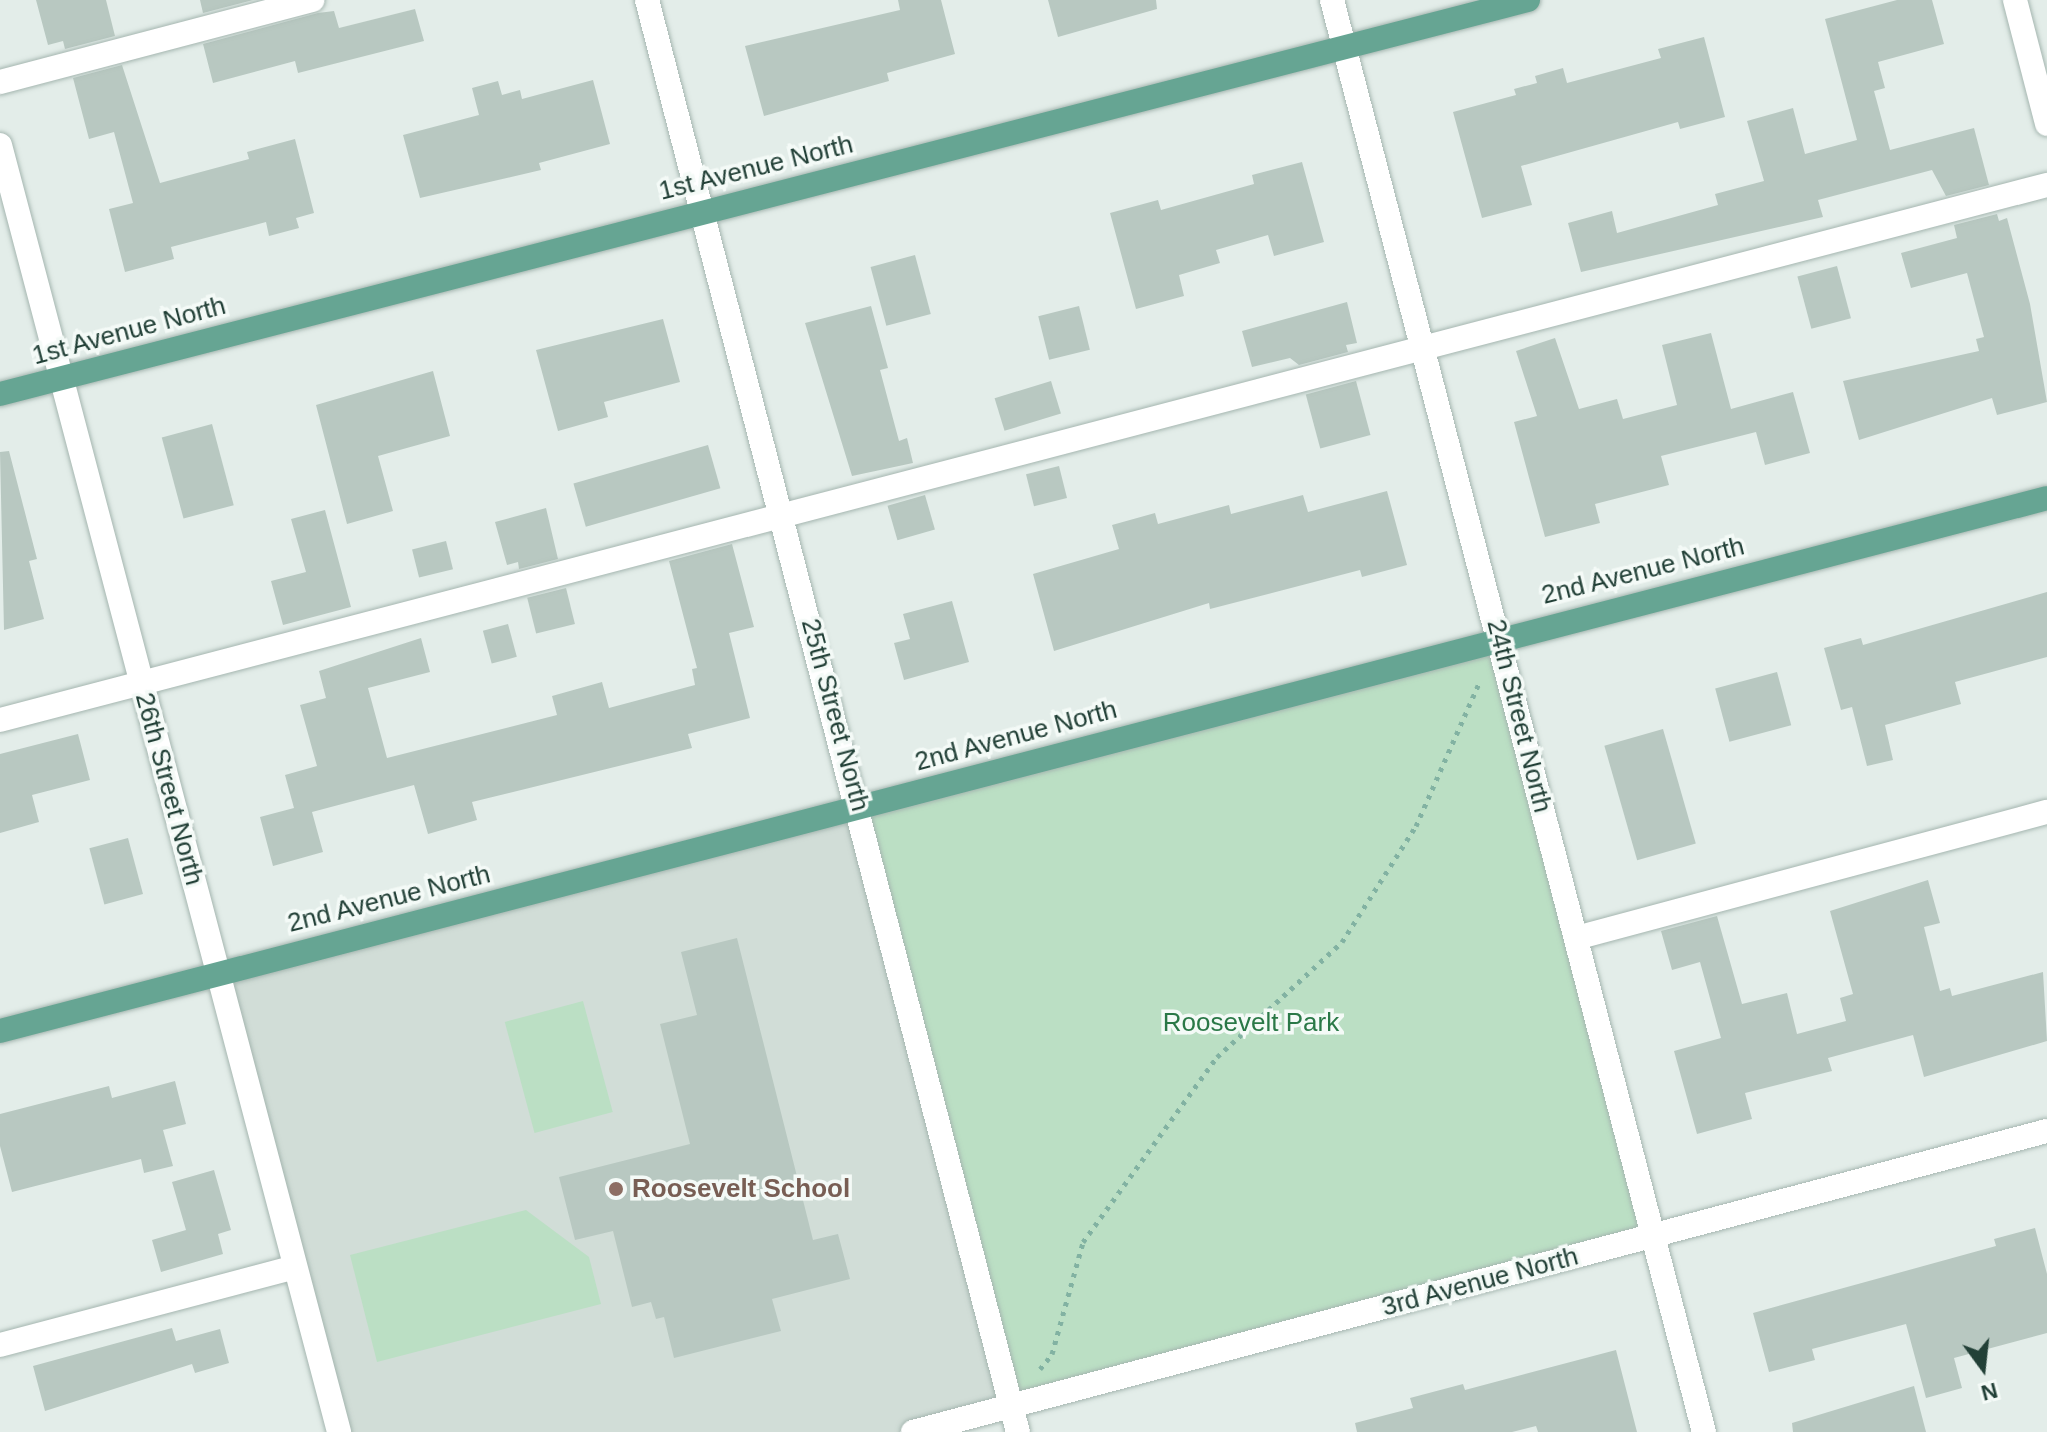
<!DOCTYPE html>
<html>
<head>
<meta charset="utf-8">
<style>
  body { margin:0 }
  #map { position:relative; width:2047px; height:1432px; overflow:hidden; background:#e3ede9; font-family:Arial,sans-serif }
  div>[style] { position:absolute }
  .built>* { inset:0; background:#d1ddd7 }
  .green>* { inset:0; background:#bbdfc4; transform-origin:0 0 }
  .building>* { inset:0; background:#b8c8c1; transform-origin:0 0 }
  .path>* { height:5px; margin-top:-2.5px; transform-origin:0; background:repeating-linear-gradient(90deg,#82b2a2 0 4px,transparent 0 10px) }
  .roads { filter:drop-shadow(0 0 2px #a5b6b0) drop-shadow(0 0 2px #a5b6b0) }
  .minor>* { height:24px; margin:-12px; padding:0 12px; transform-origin:12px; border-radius:12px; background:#fff }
  .major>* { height:24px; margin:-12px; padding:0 12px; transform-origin:12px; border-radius:12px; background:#66a593 }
  .dots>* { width:22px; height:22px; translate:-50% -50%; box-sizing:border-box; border:4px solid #f4faf7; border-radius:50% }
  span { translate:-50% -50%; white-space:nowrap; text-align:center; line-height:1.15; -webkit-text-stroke:7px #f4faf7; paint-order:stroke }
  .street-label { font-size:26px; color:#224037 }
  .park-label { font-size:26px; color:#2a7847 }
  .education-label { font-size:26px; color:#785e54; font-weight:700 }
  .left { translate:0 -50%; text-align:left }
  .north { position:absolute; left:1943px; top:1328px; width:80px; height:80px; -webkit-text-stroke:6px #f4faf7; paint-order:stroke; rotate:165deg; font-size:22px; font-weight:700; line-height:32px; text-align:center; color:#224037 }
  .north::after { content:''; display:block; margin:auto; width:28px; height:36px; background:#224037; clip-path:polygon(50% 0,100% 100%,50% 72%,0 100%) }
</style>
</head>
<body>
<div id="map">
  <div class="built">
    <div style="clip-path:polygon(859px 807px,1011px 1406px,913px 1432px,339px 1432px,218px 972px)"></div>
  </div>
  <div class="green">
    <div style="left:1500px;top:637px;width:619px;height:663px;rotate:76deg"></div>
    <div style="left:583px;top:1001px;width:115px;height:81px;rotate:75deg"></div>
    <div style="clip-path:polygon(526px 1210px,589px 1257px,601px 1304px,377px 1362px,350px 1255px)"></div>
  </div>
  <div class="building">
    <div style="clip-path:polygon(36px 0,106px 0,115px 36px,65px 49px,63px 41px,48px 45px)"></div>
    <div style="clip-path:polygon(200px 0,253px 0,203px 13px)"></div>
    <div style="clip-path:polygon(898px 0,941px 0,955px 54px,887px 73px,889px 81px,764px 116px,745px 46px,900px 10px)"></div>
    <div style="clip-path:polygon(1048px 0,1156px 0,1157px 9px,1058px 37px)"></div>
    <div style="clip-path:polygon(1897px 0,1932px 0,1944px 44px,1878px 62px,1885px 88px,1874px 91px,1890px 150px,1974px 128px,1989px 185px,1946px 196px,1932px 170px,1818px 200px,1823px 217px,1581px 272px,1568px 223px,1612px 211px,1617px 233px,1718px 205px,1715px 194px,1764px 181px,1747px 121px,1793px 108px,1805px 154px,1857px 140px,1825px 19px)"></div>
    <div style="clip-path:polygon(415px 9px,424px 41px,298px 73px,295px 61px,213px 83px,203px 44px,318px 13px,334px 11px,339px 28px)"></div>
    <div style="clip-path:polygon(1704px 37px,1725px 117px,1680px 129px,1678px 122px,1521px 166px,1532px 205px,1482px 218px,1453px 112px,1516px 95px,1514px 89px,1537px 83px,1535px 76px,1563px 68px,1567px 83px,1661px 58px,1658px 49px)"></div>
    <div style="clip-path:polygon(122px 65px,160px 183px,249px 159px,247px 152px,295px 139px,314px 213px,296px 218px,299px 228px,269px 236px,266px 222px,171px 247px,174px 259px,125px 272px,109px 209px,133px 203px,114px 132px,89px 139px,73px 78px)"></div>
    <div style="clip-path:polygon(593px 80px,610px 144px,539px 163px,541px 170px,420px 198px,403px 135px,479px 115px,472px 88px,498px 81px,502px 95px,520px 90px,522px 99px)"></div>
    <div style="clip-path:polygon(1302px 162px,1324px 242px,1274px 256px,1268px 235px,1216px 250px,1220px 263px,1179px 275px,1184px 296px,1136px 309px,1110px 213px,1158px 200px,1161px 210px,1254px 184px,1252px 175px)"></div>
    <div style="clip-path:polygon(1997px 214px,1999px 221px,2007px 218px,2030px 304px,2047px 402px,1997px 415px,1992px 398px,1859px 440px,1843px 381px,1979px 351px,1976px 339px,1984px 337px,1967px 273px,1911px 288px,1901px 253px,1957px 238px,1954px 225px)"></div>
    <div style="left:915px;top:255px;width:61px;height:46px;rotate:75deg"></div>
    <div style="left:1837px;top:266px;width:54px;height:41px;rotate:75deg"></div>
    <div style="clip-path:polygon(1347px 302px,1357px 343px,1346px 345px,1348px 352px,1299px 365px,1290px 358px,1252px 367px,1242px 331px)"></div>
    <div style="clip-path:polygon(871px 306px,888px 368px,880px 370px,899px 441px,907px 438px,913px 463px,852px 476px,805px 323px)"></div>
    <div style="left:1079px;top:306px;width:45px;height:42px;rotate:76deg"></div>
    <div style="clip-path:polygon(663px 319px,680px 382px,604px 402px,608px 417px,558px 431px,536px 350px)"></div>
    <div style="clip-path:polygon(1711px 333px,1731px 409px,1793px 392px,1810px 453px,1765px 465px,1756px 432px,1661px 456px,1669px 485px,1595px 504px,1600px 523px,1545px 537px,1514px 422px,1537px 416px,1516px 351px,1555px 338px,1579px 409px,1617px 399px,1623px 419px,1677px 405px,1662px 345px)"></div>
    <div style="clip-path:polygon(433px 371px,450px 436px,378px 456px,393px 511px,347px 524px,316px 405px)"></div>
    <div style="left:1051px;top:381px;width:34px;height:59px;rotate:73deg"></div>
    <div style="left:1356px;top:381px;width:56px;height:52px;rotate:75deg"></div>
    <div style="left:212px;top:424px;width:84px;height:52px;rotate:75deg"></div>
    <div style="left:708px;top:445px;width:45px;height:140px;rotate:74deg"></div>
    <div style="clip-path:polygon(9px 451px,37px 559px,29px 561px,44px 619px,4px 630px,0 452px)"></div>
    <div style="left:1059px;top:466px;width:33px;height:34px;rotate:76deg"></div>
    <div style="clip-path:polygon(1387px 491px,1407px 565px,1362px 577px,1360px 570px,1210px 609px,1209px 603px,1054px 651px,1033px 574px,1119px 549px,1112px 525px,1155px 513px,1158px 524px,1229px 505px,1231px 514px,1303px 495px,1308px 512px)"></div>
    <div style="left:925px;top:495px;width:36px;height:39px;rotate:74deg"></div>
    <div style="clip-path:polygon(546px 508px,558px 559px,519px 569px,518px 562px,507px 565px,495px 522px)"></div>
    <div style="clip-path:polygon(325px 510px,351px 607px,283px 625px,271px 581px,306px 572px,291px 519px)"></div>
    <div style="left:446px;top:541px;width:29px;height:35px;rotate:76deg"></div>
    <div style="clip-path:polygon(732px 544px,754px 627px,729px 633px,750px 718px,688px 734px,692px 748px,472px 802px,477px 820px,428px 834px,414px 785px,312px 812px,323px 852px,273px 866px,260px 817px,294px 808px,285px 775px,317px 766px,300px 705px,326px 698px,319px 671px,421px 638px,430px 672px,368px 688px,387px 758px,557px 715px,552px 696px,602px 682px,609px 708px,695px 685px,692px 669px,697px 668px,669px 561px)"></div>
    <div style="left:566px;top:588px;width:37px;height:40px;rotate:76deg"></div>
    <div style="clip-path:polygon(2047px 592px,2047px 657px,1955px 682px,1961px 704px,1885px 725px,1893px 760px,1867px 766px,1852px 707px,1841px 710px,1824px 648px,1861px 638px,1863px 645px)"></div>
    <div style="clip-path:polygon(952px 601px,969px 662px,904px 680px,894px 643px,910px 639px,903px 614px)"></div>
    <div style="left:508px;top:624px;width:34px;height:26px;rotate:75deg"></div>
    <div style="left:1777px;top:672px;width:55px;height:64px;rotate:75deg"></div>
    <div style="left:1663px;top:729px;width:119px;height:61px;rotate:74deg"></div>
    <div style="clip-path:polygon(78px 734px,90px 780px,32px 795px,39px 822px,0 833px,0 754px)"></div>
    <div style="left:128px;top:838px;width:58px;height:40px;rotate:75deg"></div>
    <div style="clip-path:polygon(1928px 880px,1940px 923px,1924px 927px,1940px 991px,1950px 988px,1952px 996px,2043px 972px,2047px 1041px,1924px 1077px,1913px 1035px,1828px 1058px,1832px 1071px,1745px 1093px,1752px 1119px,1697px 1134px,1674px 1051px,1721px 1038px,1700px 962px,1672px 970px,1661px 931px,1717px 916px,1742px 1004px,1787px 993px,1797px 1034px,1846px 1021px,1840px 998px,1853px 994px,1830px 911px)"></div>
    <div style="clip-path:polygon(737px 938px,813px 1240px,838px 1234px,850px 1279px,772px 1299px,781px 1331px,674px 1358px,664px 1317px,656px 1319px,651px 1302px,632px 1307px,613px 1231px,575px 1240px,559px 1177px,690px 1144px,660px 1024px,697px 1015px,681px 952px)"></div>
    <div style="clip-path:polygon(175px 1081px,186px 1124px,163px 1130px,173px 1166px,144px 1173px,141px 1159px,12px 1192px,0 1146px,0 1114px,109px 1086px,112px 1098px)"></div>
    <div style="clip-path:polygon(214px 1170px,231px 1230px,218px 1234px,223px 1254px,161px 1272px,152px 1240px,186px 1230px,172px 1182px)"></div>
    <div style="clip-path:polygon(2035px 1228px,2047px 1274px,2047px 1333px,1954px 1358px,1962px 1388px,1926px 1398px,1906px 1324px,1812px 1349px,1815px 1360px,1769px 1372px,1753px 1313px,1996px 1246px,1994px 1239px)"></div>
    <div style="clip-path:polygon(172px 1328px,176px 1341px,220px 1329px,229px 1363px,195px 1373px,192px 1364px,45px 1411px,33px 1366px)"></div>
    <div style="clip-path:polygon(1616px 1350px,1637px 1432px,1538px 1432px,1536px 1426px,1512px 1432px,1357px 1432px,1355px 1423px,1413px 1408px,1410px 1398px,1463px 1384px,1465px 1390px)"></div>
    <div style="clip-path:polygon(1914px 1386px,1926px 1432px,1793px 1432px,1792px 1423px)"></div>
  </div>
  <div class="path">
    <div style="left:1040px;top:1369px;width:19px;rotate:-51deg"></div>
    <div style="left:1052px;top:1354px;width:116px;rotate:-74.5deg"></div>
    <div style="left:1083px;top:1242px;width:228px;rotate:-54.1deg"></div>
    <div style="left:1217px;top:1057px;width:170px;rotate:-42.6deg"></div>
    <div style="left:1342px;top:942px;width:138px;rotate:-57.5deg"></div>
    <div style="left:1416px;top:826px;width:158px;rotate:-66.2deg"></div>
  </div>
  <div class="roads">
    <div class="minor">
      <div style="left:647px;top:0;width:1479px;rotate:75.48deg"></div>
      <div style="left:1332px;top:0;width:1480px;rotate:75.44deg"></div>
      <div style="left:2015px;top:0;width:128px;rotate:75.5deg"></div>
      <div style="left:0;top:82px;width:323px;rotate:-14.7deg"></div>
      <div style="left:0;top:145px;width:1331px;rotate:75.24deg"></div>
      <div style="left:0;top:720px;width:2116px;rotate:-14.65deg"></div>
      <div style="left:1576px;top:938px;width:488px;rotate:-15deg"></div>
      <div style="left:0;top:1345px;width:305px;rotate:-14.8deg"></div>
      <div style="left:913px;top:1432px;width:1173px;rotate:-14.87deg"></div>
    </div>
    <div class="major">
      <div style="left:0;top:394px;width:1578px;rotate:-14.46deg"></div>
      <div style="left:0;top:1031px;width:2115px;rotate:-14.59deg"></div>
    </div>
  </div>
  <div class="dots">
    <div style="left:616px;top:1189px;background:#8d6e63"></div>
  </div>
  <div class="street-label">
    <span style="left:756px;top:168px;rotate:-14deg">1st Avenue North</span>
    <span style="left:129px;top:331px;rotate:-15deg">1st Avenue North</span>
    <span style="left:1643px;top:571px;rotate:-14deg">2nd Avenue North</span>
    <span style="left:835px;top:715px;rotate:75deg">25th Street North</span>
    <span style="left:1519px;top:716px;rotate:76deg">24th Street North</span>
    <span style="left:1016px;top:736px;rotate:-15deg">2nd Avenue North</span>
    <span style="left:169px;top:789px;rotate:75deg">26th Street North</span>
    <span style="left:389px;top:899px;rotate:-14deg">2nd Avenue North</span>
    <span style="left:1480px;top:1282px;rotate:-15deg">3rd Avenue North</span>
  </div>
  <div class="park-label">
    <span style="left:1251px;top:1023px">Roosevelt Park</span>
  </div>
  <div class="education-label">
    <span class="left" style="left:632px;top:1189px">Roosevelt School</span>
  </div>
  <div class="north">N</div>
</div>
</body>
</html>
